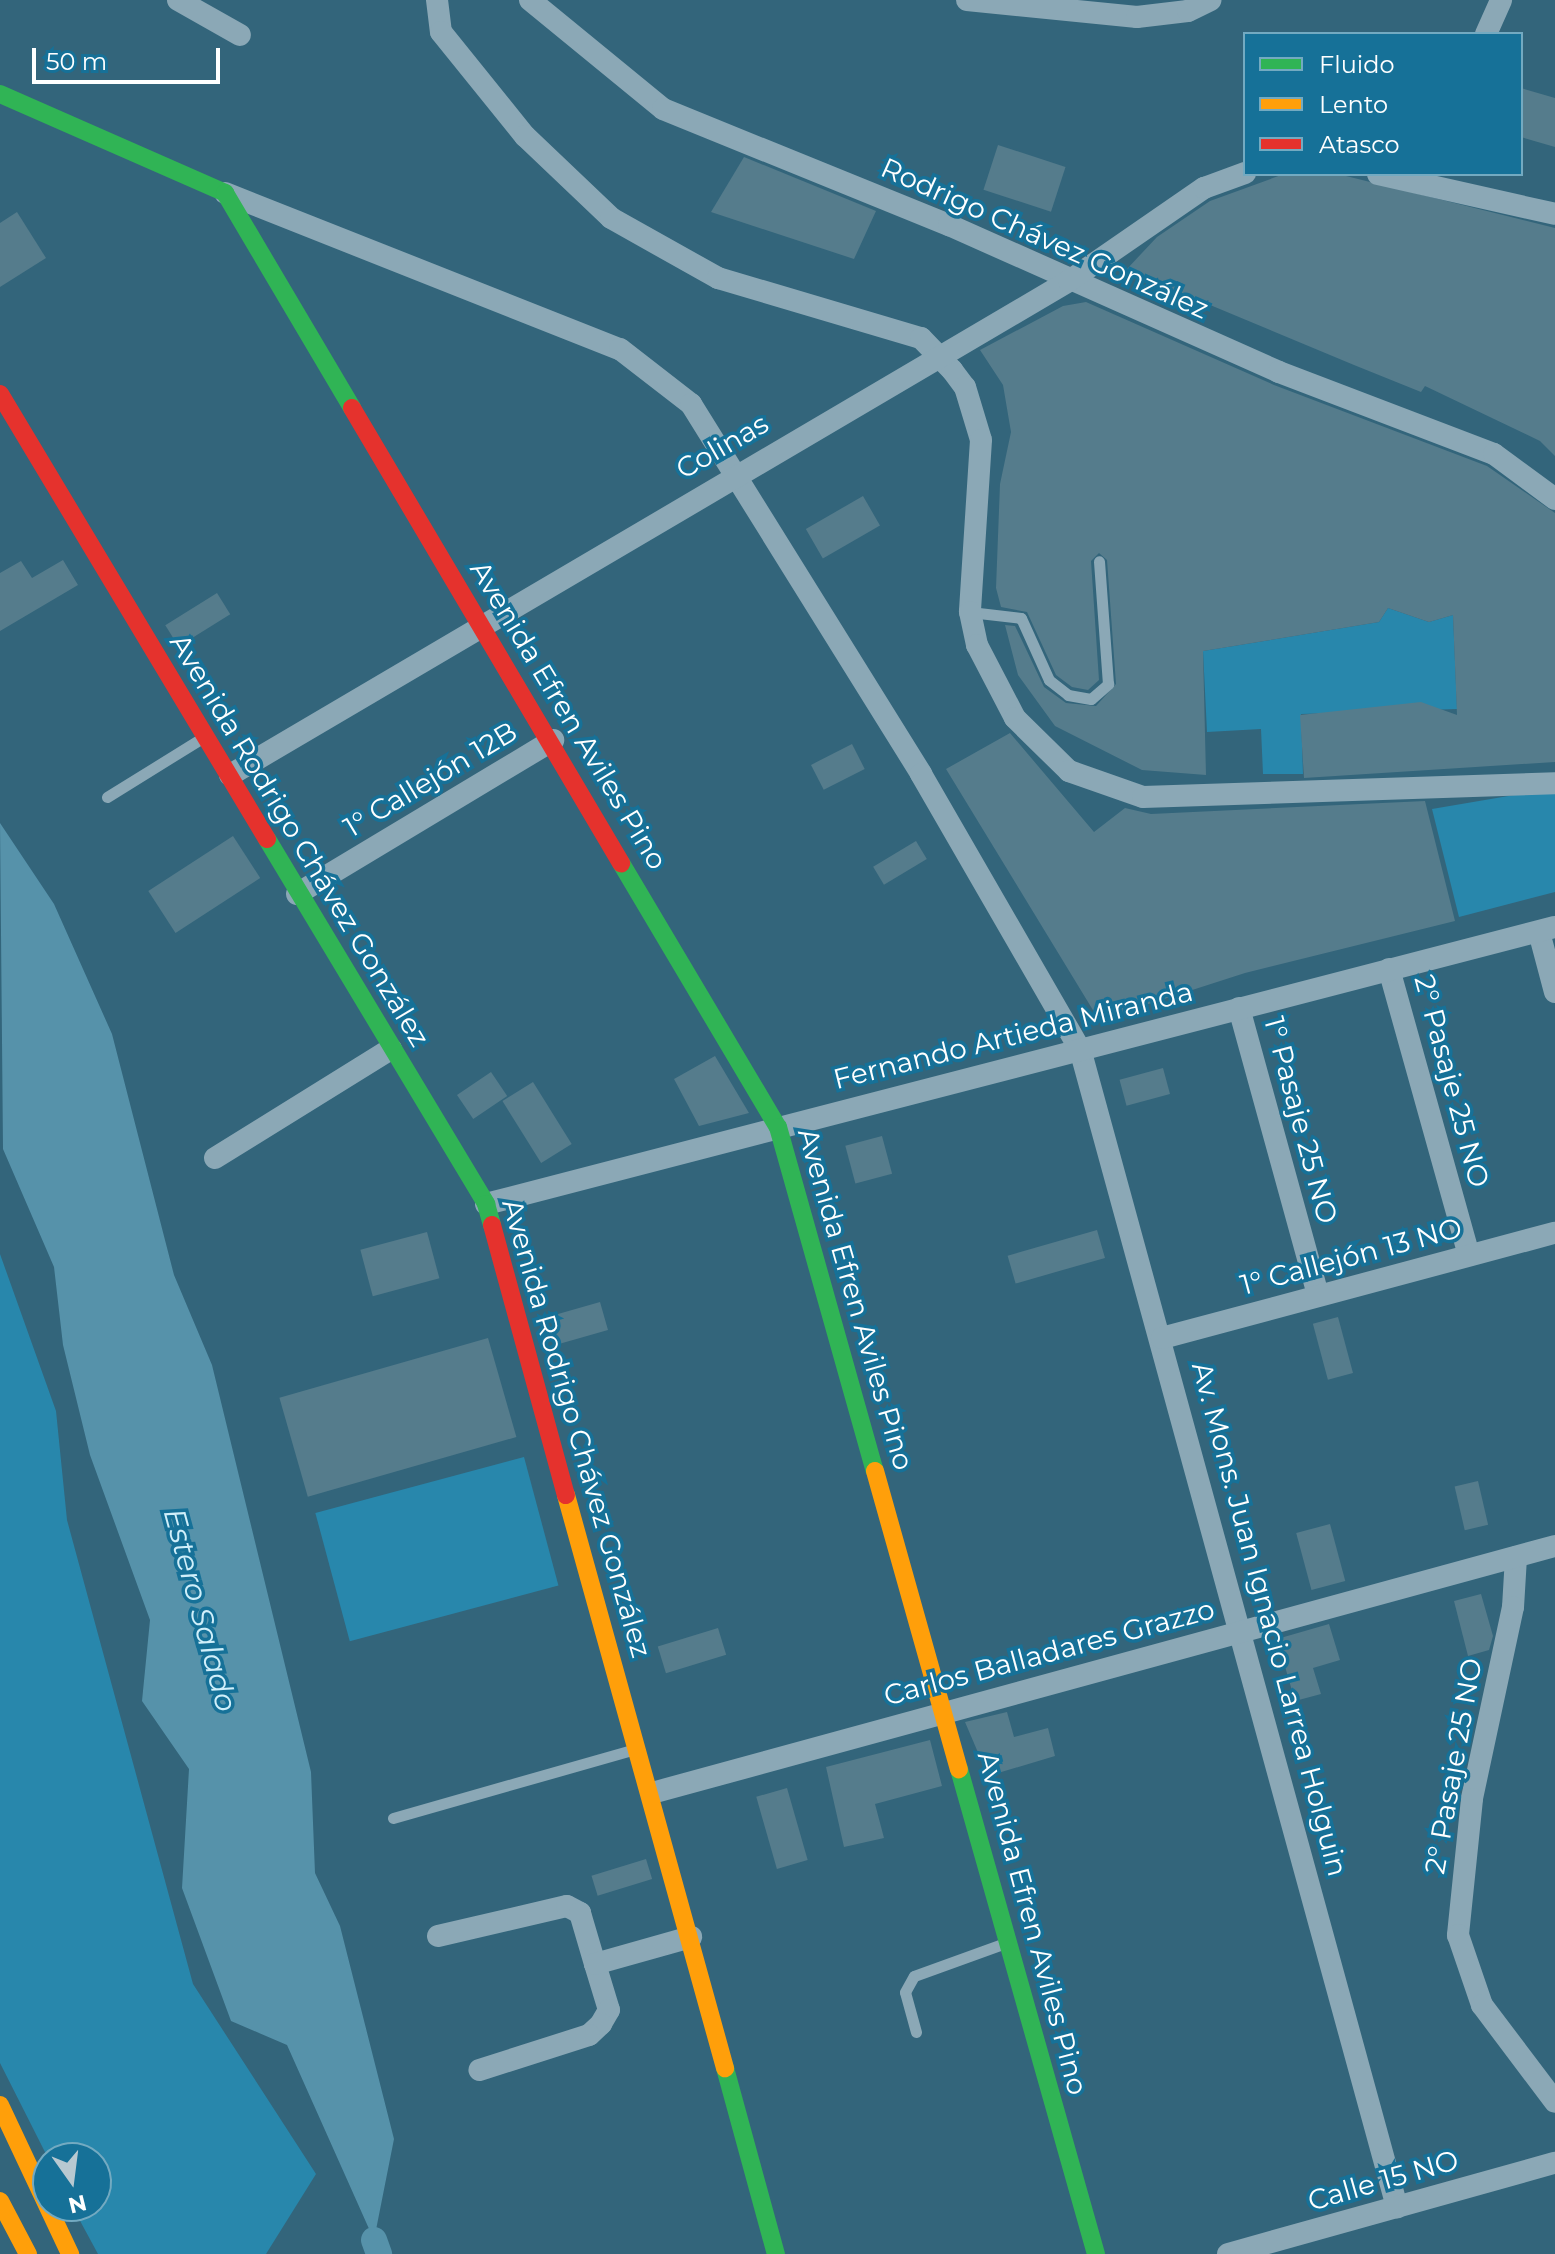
<!DOCTYPE html>
<html>
<head>
<meta charset="utf-8">
<style>
  body { margin:0 }
  #map { position:relative; width:1555px; height:2254px; overflow:hidden; background:#33657b; font-family:Montserrat,sans-serif }
  div>[style] { position:absolute }
  .green>* { inset:0; background:#2887ac; transform-origin:0 0 }
  .water>* { inset:0; background:#5692aa }
  .canal>* { height:26px; margin:-13px; padding:0 13px; transform-origin:13px; border-radius:13px; background:#5692aa }
  .building>* { inset:0; background:#557c8c; transform-origin:0 0 }
  .lane>* { height:11px; margin:-5.5px; padding:0 5.5px; transform-origin:5.5px; border-radius:5.5px; background:#8ba8b6 }
  .street>* { height:22px; margin:-11px; padding:0 11px; transform-origin:11px; border-radius:11px; background:#8ba8b6 }
  .fast>* { height:18px; margin:-9px; padding:0 9px; transform-origin:9px; border-radius:9px; background:#30b455 }
  .slow>* { height:18px; margin:-9px; padding:0 9px; transform-origin:9px; border-radius:9px; background:#ff9f0a }
  .jam>* { height:18px; margin:-9px; padding:0 9px; transform-origin:9px; border-radius:9px; background:#e5322d }
  span { translate:-50% -50%; white-space:nowrap; text-align:center; line-height:1.15; -webkit-text-stroke:7px #167198; paint-order:stroke }
  .street-label { font-size:28px; color:#fff }
  .water-label { font-size:30px; color:#d0effa; font-style:italic }
  .legend { position:absolute; left:1243px; top:32px; width:280px; height:144px; box-sizing:border-box; background:#167198; border:2px solid #73aac1; margin:0; padding:10px 14px; list-style:none; font-size:24px; color:#fff }
  .legend li { display:flex; align-items:center; gap:16px; height:40px }
  .legend b { width:40px; border:2px solid #73aac1 }
  .north { position:absolute; left:32px; top:2142px; width:80px; height:80px; box-sizing:border-box; background:#167198; border:2px solid #73aac1; border-radius:50%; rotate:166deg; font-size:22px; font-weight:700; line-height:32px; text-align:center; color:#fff }
  .north::after { content:''; display:block; margin:auto; width:28px; height:36px; background:#b8c9d1; clip-path:polygon(50% 0,100% 100%,50% 72%,0 100%) }
  .scale { position:absolute; left:32px; top:48px; width:188px; height:36px; box-sizing:border-box; border:4px solid #fff; border-top:0; padding-left:10px; font-size:24px; line-height:28px; white-space:nowrap; color:#fff; -webkit-text-stroke:6px #167198; paint-order:stroke }
</style>
</head>
<body>
<div id="map">
  <div class="green">
    <div style="clip-path:polygon(1388px 608px,1429px 622px,1453px 615px,1457px 709px,1301px 714px,1303px 774px,1263px 774px,1261px 729px,1207px 732px,1203px 651px,1379px 622px)"></div>
    <div style="clip-path:polygon(1555px 788px,1555px 892px,1459px 917px,1432px 809px)"></div>
    <div style="clip-path:polygon(0 1254px,56px 1411px,67px 1520px,193px 1984px,316px 2174px,266px 2254px,98px 2254px,72px 2206px,96px 2206px,96px 2158px,48px 2158px,0 2063px)"></div>
    <div style="left:524px;top:1457px;width:133px;height:216px;rotate:75deg"></div>
  </div>
  <div class="water">
    <div style="clip-path:polygon(0 823px,54px 904px,112px 1034px,174px 1275px,212px 1365px,311px 1772px,315px 1873px,340px 1926px,394px 2139px,374px 2240px,287px 2045px,231px 2021px,182px 1888px,189px 1769px,142px 1701px,150px 1620px,90px 1455px,63px 1345px,54px 1267px,3px 1149px)"></div>
  </div>
  <div class="canal">
    <div style="left:374px;top:2240px;width:15px;rotate:70deg"></div>
  </div>
  <div class="building">
    <div style="clip-path:polygon(1521px 88px,1555px 98px,1555px 147px,1521px 137px)"></div>
    <div style="left:998px;top:145px;width:71px;height:47px;rotate:18deg"></div>
    <div style="clip-path:polygon(744px 157px,876px 211px,854px 259px,711px 212px)"></div>
    <div style="clip-path:polygon(1284px 174px,1338px 174px,1555px 228px,1555px 456px,1540px 441px,1425px 386px,1421px 392px,1354px 365px,1126px 270px,1157px 237px,1210px 201px)"></div>
    <div style="clip-path:polygon(17px 212px,46px 258px,0 287px,0 223px)"></div>
    <div style="clip-path:polygon(1086px 302px,1274px 385px,1487px 466px,1555px 513px,1555px 762px,1304px 778px,1300px 715px,1421px 702px,1457px 715px,1453px 615px,1429px 622px,1388px 608px,1379px 622px,1203px 651px,1206px 775px,1142px 770px,1055px 726px,1018px 675px,1005px 625px,1015px 626px,1044px 687px,1066px 703px,1096px 706px,1116px 684px,1107px 560px,1099px 553px,1091px 561px,1099px 680px,1088px 690px,1072px 687px,1056px 675px,1027px 612px,1001px 607px,996px 588px,1000px 484px,1011px 432px,1003px 385px,980px 350px,1063px 306px)"></div>
    <div style="left:863px;top:496px;width:34px;height:66px;rotate:60deg"></div>
    <div style="clip-path:polygon(63px 560px,78px 585px,0 631px,0 573px,21px 561px,32px 578px)"></div>
    <div style="left:217px;top:593px;width:25px;height:61px;rotate:58deg"></div>
    <div style="clip-path:polygon(1010px 733px,1094px 832px,1125px 808px,1151px 814px,1425px 801px,1455px 921px,1245px 973px,1099px 1020px,946px 769px)"></div>
    <div style="left:852px;top:744px;width:28px;height:46px;rotate:63deg"></div>
    <div style="left:233px;top:836px;width:50px;height:101px;rotate:57deg"></div>
    <div style="left:916px;top:841px;width:21px;height:50px;rotate:59deg"></div>
    <div style="clip-path:polygon(715px 1056px,749px 1113px,699px 1126px,674px 1079px)"></div>
    <div style="left:1163px;top:1068px;width:27px;height:45px;rotate:75deg"></div>
    <div style="left:491px;top:1072px;width:29px;height:41px;rotate:56deg"></div>
    <div style="left:533px;top:1082px;width:73px;height:36px;rotate:58deg"></div>
    <div style="left:882px;top:1136px;width:39px;height:38px;rotate:75deg"></div>
    <div style="left:1097px;top:1230px;width:29px;height:93px;rotate:74deg"></div>
    <div style="left:427px;top:1232px;width:48px;height:69px;rotate:75deg"></div>
    <div style="left:600px;top:1302px;width:29px;height:51px;rotate:74deg"></div>
    <div style="left:1338px;top:1317px;width:58px;height:26px;rotate:75deg"></div>
    <div style="left:488px;top:1338px;width:103px;height:217px;rotate:74deg"></div>
    <div style="left:1478px;top:1481px;width:45px;height:24px;rotate:77deg"></div>
    <div style="left:1330px;top:1524px;width:59px;height:35px;rotate:75deg"></div>
    <div style="clip-path:polygon(1481px 1594px,1493px 1636px,1489px 1650px,1468px 1656px,1454px 1601px)"></div>
    <div style="clip-path:polygon(1329px 1624px,1340px 1660px,1313px 1668px,1321px 1694px,1295px 1701px,1277px 1639px)"></div>
    <div style="left:718px;top:1628px;width:28px;height:63px;rotate:73deg"></div>
    <div style="clip-path:polygon(1007px 1712px,1014px 1737px,1048px 1728px,1055px 1756px,988px 1776px,965px 1722px)"></div>
    <div style="clip-path:polygon(930px 1740px,942px 1786px,875px 1804px,884px 1838px,844px 1847px,826px 1767px)"></div>
    <div style="left:787px;top:1788px;width:75px;height:32px;rotate:74deg"></div>
    <div style="left:646px;top:1859px;width:21px;height:57px;rotate:73deg"></div>
  </div>
  <div class="lane">
    <div style="left:970px;top:612px;width:51px;rotate:6.7deg"></div>
    <div style="left:1021px;top:618px;width:68px;rotate:65.7deg"></div>
    <div style="left:1049px;top:680px;width:24px;rotate:38deg"></div>
    <div style="left:1068px;top:695px;width:23px;rotate:10deg"></div>
    <div style="left:1091px;top:699px;width:23px;rotate:-41deg"></div>
    <div style="left:1108px;top:684px;width:123px;rotate:-94.2deg"></div>
    <div style="left:107px;top:797px;width:112px;rotate:-31.8deg"></div>
    <div style="left:393px;top:1818px;width:252px;rotate:-15.9deg"></div>
    <div style="left:916px;top:2032px;width:41px;rotate:-105.4deg"></div>
    <div style="left:905px;top:1992px;width:18px;rotate:-61deg"></div>
    <div style="left:914px;top:1976px;width:100px;rotate:-19.9deg"></div>
  </div>
  <div class="street">
    <div style="left:178px;top:0;width:71px;rotate:29.4deg"></div>
    <div style="left:437px;top:0;width:32px;rotate:83deg"></div>
    <div style="left:441px;top:32px;width:134px;rotate:51.1deg"></div>
    <div style="left:525px;top:136px;width:119px;rotate:43.6deg"></div>
    <div style="left:611px;top:218px;width:123px;rotate:29.3deg"></div>
    <div style="left:718px;top:278px;width:212px;rotate:16.5deg"></div>
    <div style="left:921px;top:338px;width:45px;rotate:45.9deg"></div>
    <div style="left:952px;top:370px;width:21px;rotate:53deg"></div>
    <div style="left:965px;top:387px;width:55px;rotate:73.2deg"></div>
    <div style="left:981px;top:440px;width:172px;rotate:93.7deg"></div>
    <div style="left:970px;top:612px;width:34px;rotate:78deg"></div>
    <div style="left:977px;top:645px;width:82px;rotate:62.5deg"></div>
    <div style="left:1015px;top:718px;width:76px;rotate:44.5deg"></div>
    <div style="left:1069px;top:771px;width:78px;rotate:19.4deg"></div>
    <div style="left:1143px;top:797px;width:412px;rotate:-1.9deg"></div>
    <div style="left:530px;top:0;width:172px;rotate:39.3deg"></div>
    <div style="left:663px;top:109px;width:309px;rotate:22.1deg"></div>
    <div style="left:949px;top:225px;width:361px;rotate:24deg"></div>
    <div style="left:1279px;top:372px;width:230px;rotate:20.9deg"></div>
    <div style="left:1494px;top:454px;width:76px;rotate:36.4deg"></div>
    <div style="left:967px;top:0;width:171px;rotate:5.7deg"></div>
    <div style="left:1137px;top:17px;width:51px;rotate:-6.7deg"></div>
    <div style="left:1188px;top:11px;width:25px;rotate:-26deg"></div>
    <div style="left:1486px;top:34px;width:37px;rotate:-66deg"></div>
    <div style="left:1378px;top:174px;width:181px;rotate:12.7deg"></div>
    <div style="left:225px;top:193px;width:425px;rotate:21.6deg"></div>
    <div style="left:620px;top:349px;width:90px;rotate:37.8deg"></div>
    <div style="left:691px;top:404px;width:436px;rotate:58.1deg"></div>
    <div style="left:921px;top:774px;width:318px;rotate:60deg"></div>
    <div style="left:1080px;top:1049px;width:1201px;rotate:74.69deg"></div>
    <div style="left:230px;top:775px;width:974px;rotate:-30.49deg"></div>
    <div style="left:1069px;top:281px;width:164px;rotate:-34.6deg"></div>
    <div style="left:1204px;top:188px;width:44px;rotate:-20.1deg"></div>
    <div style="left:297px;top:894px;width:299px;rotate:-31deg"></div>
    <div style="left:1539px;top:932px;width:62px;rotate:75.1deg"></div>
    <div style="left:1389px;top:969px;width:297px;rotate:74.4deg"></div>
    <div style="left:1239px;top:1008px;width:298px;rotate:74.6deg"></div>
    <div style="left:215px;top:1158px;width:207px;rotate:-31.8deg"></div>
    <div style="left:486px;top:1204px;width:1104px;rotate:-14.53deg"></div>
    <div style="left:1162px;top:1338px;width:407px;rotate:-15deg"></div>
    <div style="left:1516px;top:1557px;width:50px;rotate:93.4deg"></div>
    <div style="left:1513px;top:1607px;width:196px;rotate:102.1deg"></div>
    <div style="left:1472px;top:1799px;width:137px;rotate:95.9deg"></div>
    <div style="left:1458px;top:1935px;width:74px;rotate:71.1deg"></div>
    <div style="left:1482px;top:2005px;width:121px;rotate:53deg"></div>
    <div style="left:652px;top:1793px;width:936px;rotate:-15.3deg"></div>
    <div style="left:438px;top:1936px;width:132px;rotate:-13.1deg"></div>
    <div style="left:567px;top:1906px;width:15px;rotate:28deg"></div>
    <div style="left:580px;top:1913px;width:53px;rotate:73.6deg"></div>
    <div style="left:595px;top:1964px;width:48px;rotate:73.1deg"></div>
    <div style="left:609px;top:2010px;width:16px;rotate:120deg"></div>
    <div style="left:601px;top:2024px;width:16px;rotate:137deg"></div>
    <div style="left:589px;top:2035px;width:115px;rotate:162.3deg"></div>
    <div style="left:595px;top:1964px;width:100px;rotate:-15.7deg"></div>
    <div style="left:1228px;top:2254px;width:339px;rotate:-15.6deg"></div>
  </div>
  <div class="fast">
    <div style="left:0;top:94px;width:246px;rotate:23.7deg"></div>
    <div style="left:225px;top:193px;width:250px;rotate:59.4deg"></div>
    <div style="left:267px;top:839px;width:426px;rotate:59deg"></div>
    <div style="left:486px;top:1204px;width:22px;rotate:74deg"></div>
    <div style="left:621px;top:863px;width:307px;rotate:59.3deg"></div>
    <div style="left:778px;top:1127px;width:357px;rotate:74.3deg"></div>
    <div style="left:959px;top:1769px;width:504px;rotate:74.23deg"></div>
    <div style="left:725px;top:2068px;width:193px;rotate:74.7deg"></div>
  </div>
  <div class="slow">
    <div style="left:875px;top:1471px;width:310px;rotate:74.3deg"></div>
    <div style="left:566px;top:1495px;width:595px;rotate:74.49deg"></div>
    <div style="left:0;top:2105px;width:165px;rotate:64.8deg"></div>
    <div style="left:0;top:2201px;width:60px;rotate:62.2deg"></div>
  </div>
  <div class="jam">
    <div style="left:0;top:394px;width:519px;rotate:59.04deg"></div>
    <div style="left:352px;top:408px;width:529px;rotate:59.41deg"></div>
    <div style="left:492px;top:1225px;width:280px;rotate:74.7deg"></div>
  </div>
  <div class="street-label">
    <span style="left:1045px;top:238px;rotate:24deg">Rodrigo Chávez González</span>
    <span style="left:722px;top:446px;rotate:-30deg">Colinas</span>
    <span style="left:569px;top:715px;rotate:59deg">Avenida Efren Aviles Pino</span>
    <span style="left:430px;top:779px;rotate:-31deg">1° Callejón 12B</span>
    <span style="left:300px;top:840px;rotate:59deg">Avenida Rodrigo Chávez González</span>
    <span style="left:1013px;top:1035px;rotate:-14deg">Fernando Artieda Miranda</span>
    <span style="left:1452px;top:1081px;rotate:75deg">2° Pasaje 25 NO</span>
    <span style="left:1301px;top:1120px;rotate:75deg">1° Pasaje 25 NO</span>
    <span style="left:1351px;top:1256px;rotate:-15deg">1° Callejón 13 NO</span>
    <span style="left:856px;top:1299px;rotate:74deg">Avenida Efren Aviles Pino</span>
    <span style="left:577px;top:1428px;rotate:74deg">Avenida Rodrigo Chávez González</span>
    <span style="left:1270px;top:1619px;rotate:75deg">Av. Mons. Juan Ignacio Larrea Holguin</span>
    <span style="left:1049px;top:1652px;rotate:-15deg">Carlos Balladares Grazzo</span>
    <span style="left:1453px;top:1766px;rotate:-80deg">2° Pasaje 25 NO</span>
    <span style="left:1033px;top:1923px;rotate:75deg">Avenida Efren Aviles Pino</span>
    <span style="left:1383px;top:2180px;rotate:-16deg">Calle 15 NO</span>
  </div>
  <div class="water-label">
    <span style="left:200px;top:1610px;rotate:75deg">Estero Salado</span>
  </div>
  <ul class="legend">
  <li><b style="height:10px;background:#30b455"></b>Fluido</li>
  <li><b style="height:10px;background:#ff9f0a"></b>Lento</li>
  <li><b style="height:10px;background:#e5322d"></b>Atasco</li>
  </ul>
  <div class="north">N</div>
  <div class="scale">50 m</div>
</div>
</body>
</html>
